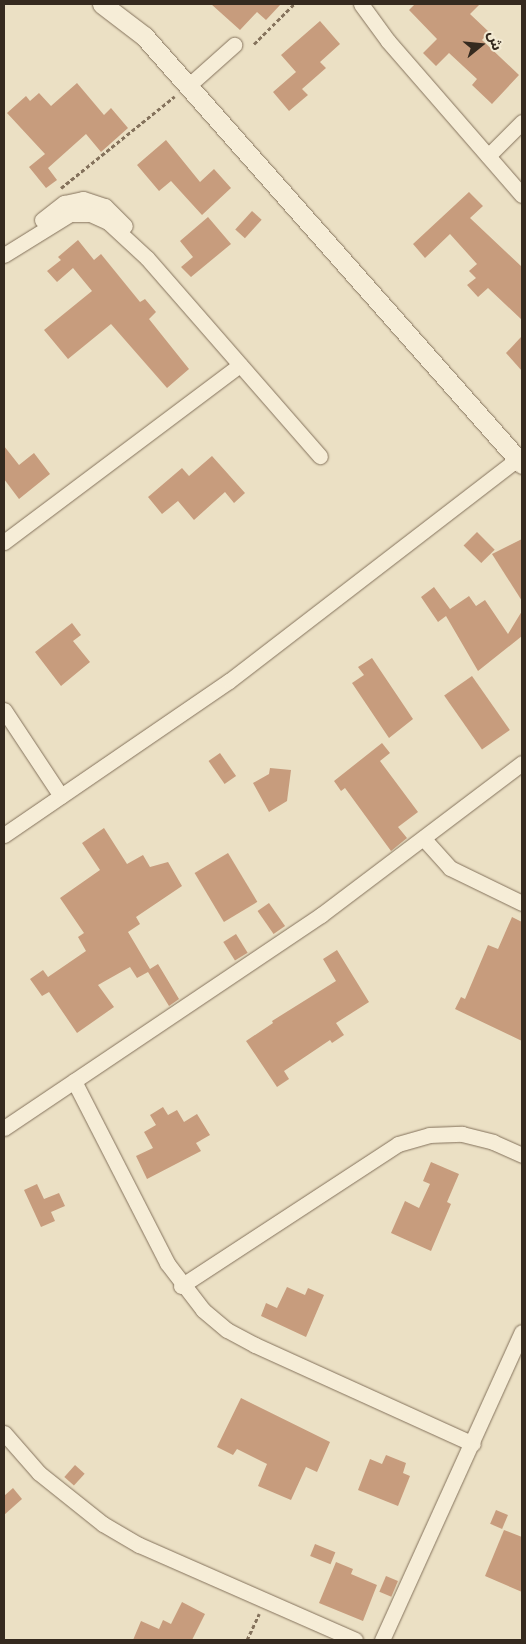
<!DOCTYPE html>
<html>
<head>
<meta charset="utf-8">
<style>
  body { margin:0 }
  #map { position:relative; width:526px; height:1644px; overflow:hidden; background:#ebe0c4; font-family:"PT Serif","Noto Sans Arabic",serif }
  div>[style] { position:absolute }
  .building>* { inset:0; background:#c79c7d; transform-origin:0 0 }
  .path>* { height:3px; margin-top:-1.5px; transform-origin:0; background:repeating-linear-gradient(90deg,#84725c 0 4px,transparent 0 6.5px) }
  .roads { filter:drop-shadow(0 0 1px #84725c) drop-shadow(0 0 1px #84725c) }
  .minor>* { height:15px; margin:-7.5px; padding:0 7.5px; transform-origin:7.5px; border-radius:7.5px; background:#f6edd7 }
  .tertiary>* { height:19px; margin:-9.5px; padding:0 9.5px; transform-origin:9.5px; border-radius:9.5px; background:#f6edd7 }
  span { translate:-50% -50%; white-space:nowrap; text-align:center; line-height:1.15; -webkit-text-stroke:4.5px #f3ead3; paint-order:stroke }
  .frame { position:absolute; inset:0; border:5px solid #352a1f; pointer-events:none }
  .north { position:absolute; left:456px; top:20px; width:50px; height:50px; -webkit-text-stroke:4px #f3ead3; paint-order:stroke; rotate:73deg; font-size:14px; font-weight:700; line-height:20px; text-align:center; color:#352a1f }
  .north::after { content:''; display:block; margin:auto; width:18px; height:22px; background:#352a1f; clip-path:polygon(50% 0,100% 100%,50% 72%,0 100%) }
</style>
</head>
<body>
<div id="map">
  <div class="building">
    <div style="clip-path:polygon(211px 4px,281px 4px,266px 20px,257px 12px,240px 30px)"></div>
    <div style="clip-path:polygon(415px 4px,480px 4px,470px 14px,489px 32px,482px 40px,519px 75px,492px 104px,472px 85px,477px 79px,449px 53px,436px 66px,423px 53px,437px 39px,409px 10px)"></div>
    <div style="clip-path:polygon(320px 21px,340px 44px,320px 62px,326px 68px,302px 89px,308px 95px,289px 111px,273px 92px,296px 72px,281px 55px)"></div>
    <div style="clip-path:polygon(77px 83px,104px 115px,111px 108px,128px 128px,101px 152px,86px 134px,48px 168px,57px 180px,46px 188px,29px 167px,45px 154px,7px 113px,26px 96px,30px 101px,39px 93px,51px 106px)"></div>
    <div style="clip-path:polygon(166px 140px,200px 182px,214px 169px,231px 188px,202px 215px,171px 181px,159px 191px,137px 165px)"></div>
    <div style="clip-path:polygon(469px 192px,483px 206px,470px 218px,522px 267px,522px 320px,488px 288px,478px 297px,467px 285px,476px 278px,469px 271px,477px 264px,450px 234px,425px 258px,413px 244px)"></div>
    <div style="left:252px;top:211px;width:13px;height:25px;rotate:42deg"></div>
    <div style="clip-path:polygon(208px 217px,231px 244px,191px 277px,181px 267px,193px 257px,180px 241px)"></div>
    <div style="clip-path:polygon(78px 240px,94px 260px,101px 254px,140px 302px,145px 299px,156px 312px,149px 319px,189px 369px,167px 388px,111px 324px,68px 359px,44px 330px,92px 291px,73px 268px,57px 282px,47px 271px,61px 260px,58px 257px)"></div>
    <div style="clip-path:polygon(522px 336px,522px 371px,506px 353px)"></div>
    <div style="clip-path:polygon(4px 446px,19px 465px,34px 453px,50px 474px,19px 499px,4px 479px)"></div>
    <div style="clip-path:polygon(212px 456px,245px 493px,234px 503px,225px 492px,194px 520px,178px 501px,162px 514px,148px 497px,182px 468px,189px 476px)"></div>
    <div style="left:477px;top:532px;width:25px;height:19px;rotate:45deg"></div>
    <div style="clip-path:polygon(522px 539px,522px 601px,492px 554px)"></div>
    <div style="clip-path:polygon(434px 587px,450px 609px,469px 596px,476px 606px,485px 600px,508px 634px,522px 611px,522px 636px,478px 671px,446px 616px,438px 622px,421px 597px)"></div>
    <div style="clip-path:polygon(72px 623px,81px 635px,73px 641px,90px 662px,61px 686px,35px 652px)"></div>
    <div style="clip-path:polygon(372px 658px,413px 719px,389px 738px,352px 683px,364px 675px,358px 667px)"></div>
    <div style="left:472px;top:676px;width:66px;height:34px;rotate:55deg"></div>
    <div style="clip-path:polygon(382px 743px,390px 753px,380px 761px,418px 812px,398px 827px,407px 838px,391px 851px,345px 788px,341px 791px,334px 781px)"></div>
    <div style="left:220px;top:753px;width:28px;height:14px;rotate:55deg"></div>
    <div style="clip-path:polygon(270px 768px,291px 770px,287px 801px,269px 812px,253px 783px,269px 774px)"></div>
    <div style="clip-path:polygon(104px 828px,127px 864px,143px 855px,150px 867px,168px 862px,182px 886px,136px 917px,140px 924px,128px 932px,150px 969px,158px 964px,179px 999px,169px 1006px,148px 972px,137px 978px,130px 967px,98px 985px,114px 1007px,77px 1033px,49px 992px,42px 996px,30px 979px,43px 970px,48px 977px,86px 951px,78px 937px,84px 933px,60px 898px,100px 870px,82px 843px)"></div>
    <div style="left:228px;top:853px;width:57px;height:39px;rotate:59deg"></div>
    <div style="left:269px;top:903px;width:28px;height:14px;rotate:55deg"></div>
    <div style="clip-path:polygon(512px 917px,522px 922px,522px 1041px,455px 1009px,461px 997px,465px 999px,488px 945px,498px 949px)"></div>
    <div style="left:236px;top:934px;width:22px;height:15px;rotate:58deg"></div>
    <div style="clip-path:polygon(337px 950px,369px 1002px,336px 1023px,344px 1035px,332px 1043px,330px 1040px,284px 1071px,289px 1079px,277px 1087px,246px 1041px,273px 1023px,272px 1021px,336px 981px,323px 959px)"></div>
    <div style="clip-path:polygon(163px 1107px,168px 1115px,177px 1110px,184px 1122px,197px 1114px,210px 1135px,196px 1143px,201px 1151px,147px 1179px,136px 1156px,153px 1148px,144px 1132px,156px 1125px,150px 1115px)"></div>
    <div style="clip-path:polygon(431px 1162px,459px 1174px,447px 1202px,451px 1204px,431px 1251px,391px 1233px,405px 1201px,419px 1208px,430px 1184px,423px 1181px)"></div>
    <div style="clip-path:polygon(37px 1184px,44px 1199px,59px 1193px,65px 1206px,51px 1212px,55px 1221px,41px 1227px,24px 1190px)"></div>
    <div style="clip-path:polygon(287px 1287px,305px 1295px,308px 1288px,324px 1295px,306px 1337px,261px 1316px,266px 1303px,277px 1308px)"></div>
    <div style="clip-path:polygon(241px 1398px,330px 1442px,317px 1472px,306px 1467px,291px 1500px,258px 1486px,267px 1464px,237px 1449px,233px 1455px,217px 1447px)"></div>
    <div style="clip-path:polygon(386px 1455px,406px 1463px,403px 1473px,410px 1476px,398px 1506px,358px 1490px,370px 1459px,382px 1464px)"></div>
    <div style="left:75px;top:1465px;width:13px;height:16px;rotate:42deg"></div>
    <div style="clip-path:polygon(13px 1488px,22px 1499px,4px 1515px,4px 1496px)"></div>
    <div style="left:496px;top:1510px;width:13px;height:15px;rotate:23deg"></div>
    <div style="clip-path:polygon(504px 1530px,522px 1537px,522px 1592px,485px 1576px)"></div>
    <div style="left:315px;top:1544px;width:22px;height:13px;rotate:22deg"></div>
    <div style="clip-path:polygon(336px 1562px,353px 1569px,351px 1574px,377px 1585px,363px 1621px,319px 1603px)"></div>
    <div style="left:386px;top:1576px;width:13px;height:17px;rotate:23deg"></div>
    <div style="clip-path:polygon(182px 1602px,205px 1614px,192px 1640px,133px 1640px,141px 1621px,159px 1629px,163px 1620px,171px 1624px)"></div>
  </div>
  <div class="path">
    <div style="left:254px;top:44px;width:57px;rotate:-45deg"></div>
    <div style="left:61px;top:188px;width:146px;rotate:-38.9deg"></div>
    <div style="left:247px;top:1640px;width:29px;rotate:-65deg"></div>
  </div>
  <div class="roads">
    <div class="minor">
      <div style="left:361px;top:4px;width:46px;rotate:53.9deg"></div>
      <div style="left:388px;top:41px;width:204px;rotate:49deg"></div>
      <div style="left:188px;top:86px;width:62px;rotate:-41.7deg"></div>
      <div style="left:488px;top:156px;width:48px;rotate:-45deg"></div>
      <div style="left:42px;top:220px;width:28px;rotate:-38deg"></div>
      <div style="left:64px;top:203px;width:19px;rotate:-12deg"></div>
      <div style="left:83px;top:199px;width:23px;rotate:18deg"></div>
      <div style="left:105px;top:206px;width:28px;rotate:45deg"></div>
      <div style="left:4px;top:255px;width:78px;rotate:-31.8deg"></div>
      <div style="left:70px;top:214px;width:20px"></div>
      <div style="left:90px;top:214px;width:20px;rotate:24deg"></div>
      <div style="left:108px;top:222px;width:53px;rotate:42.7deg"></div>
      <div style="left:147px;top:258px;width:263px;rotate:48.9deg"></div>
      <div style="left:4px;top:542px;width:295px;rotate:-36.9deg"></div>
      <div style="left:4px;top:710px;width:103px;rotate:56.5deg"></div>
      <div style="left:4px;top:835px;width:273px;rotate:-34.4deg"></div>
      <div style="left:229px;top:681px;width:364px;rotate:-37.6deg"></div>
      <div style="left:424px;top:839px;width:39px;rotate:48deg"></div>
      <div style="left:450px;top:868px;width:80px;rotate:25.9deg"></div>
      <div style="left:74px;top:1081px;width:204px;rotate:62.9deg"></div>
      <div style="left:167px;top:1263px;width:59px;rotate:52.5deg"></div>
      <div style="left:203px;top:1310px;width:31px;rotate:40deg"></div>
      <div style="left:227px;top:1330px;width:32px;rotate:28deg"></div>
      <div style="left:255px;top:1345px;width:239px;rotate:24.4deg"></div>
      <div style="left:4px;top:1128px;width:382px;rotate:-33.9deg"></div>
      <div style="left:321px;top:915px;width:252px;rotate:-37.1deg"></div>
      <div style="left:181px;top:1286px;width:259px;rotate:-33.2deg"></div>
      <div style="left:398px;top:1144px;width:32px;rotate:-16deg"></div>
      <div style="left:429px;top:1135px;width:33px;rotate:-2deg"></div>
      <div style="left:462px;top:1134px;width:32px;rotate:14deg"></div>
      <div style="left:493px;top:1142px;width:32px;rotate:24deg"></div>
      <div style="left:4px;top:1433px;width:53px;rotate:48.8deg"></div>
      <div style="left:39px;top:1473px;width:82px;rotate:38.6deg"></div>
      <div style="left:103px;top:1524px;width:42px;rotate:30.3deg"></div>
      <div style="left:139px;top:1545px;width:236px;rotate:23.7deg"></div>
      <div style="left:382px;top:1640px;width:338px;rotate:-65.6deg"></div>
    </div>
    <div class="tertiary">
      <div style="left:102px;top:4px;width:53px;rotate:37.3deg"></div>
      <div style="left:144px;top:36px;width:571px;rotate:48.55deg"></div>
    </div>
  </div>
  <div class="frame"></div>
  <div class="north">ش</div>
</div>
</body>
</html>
